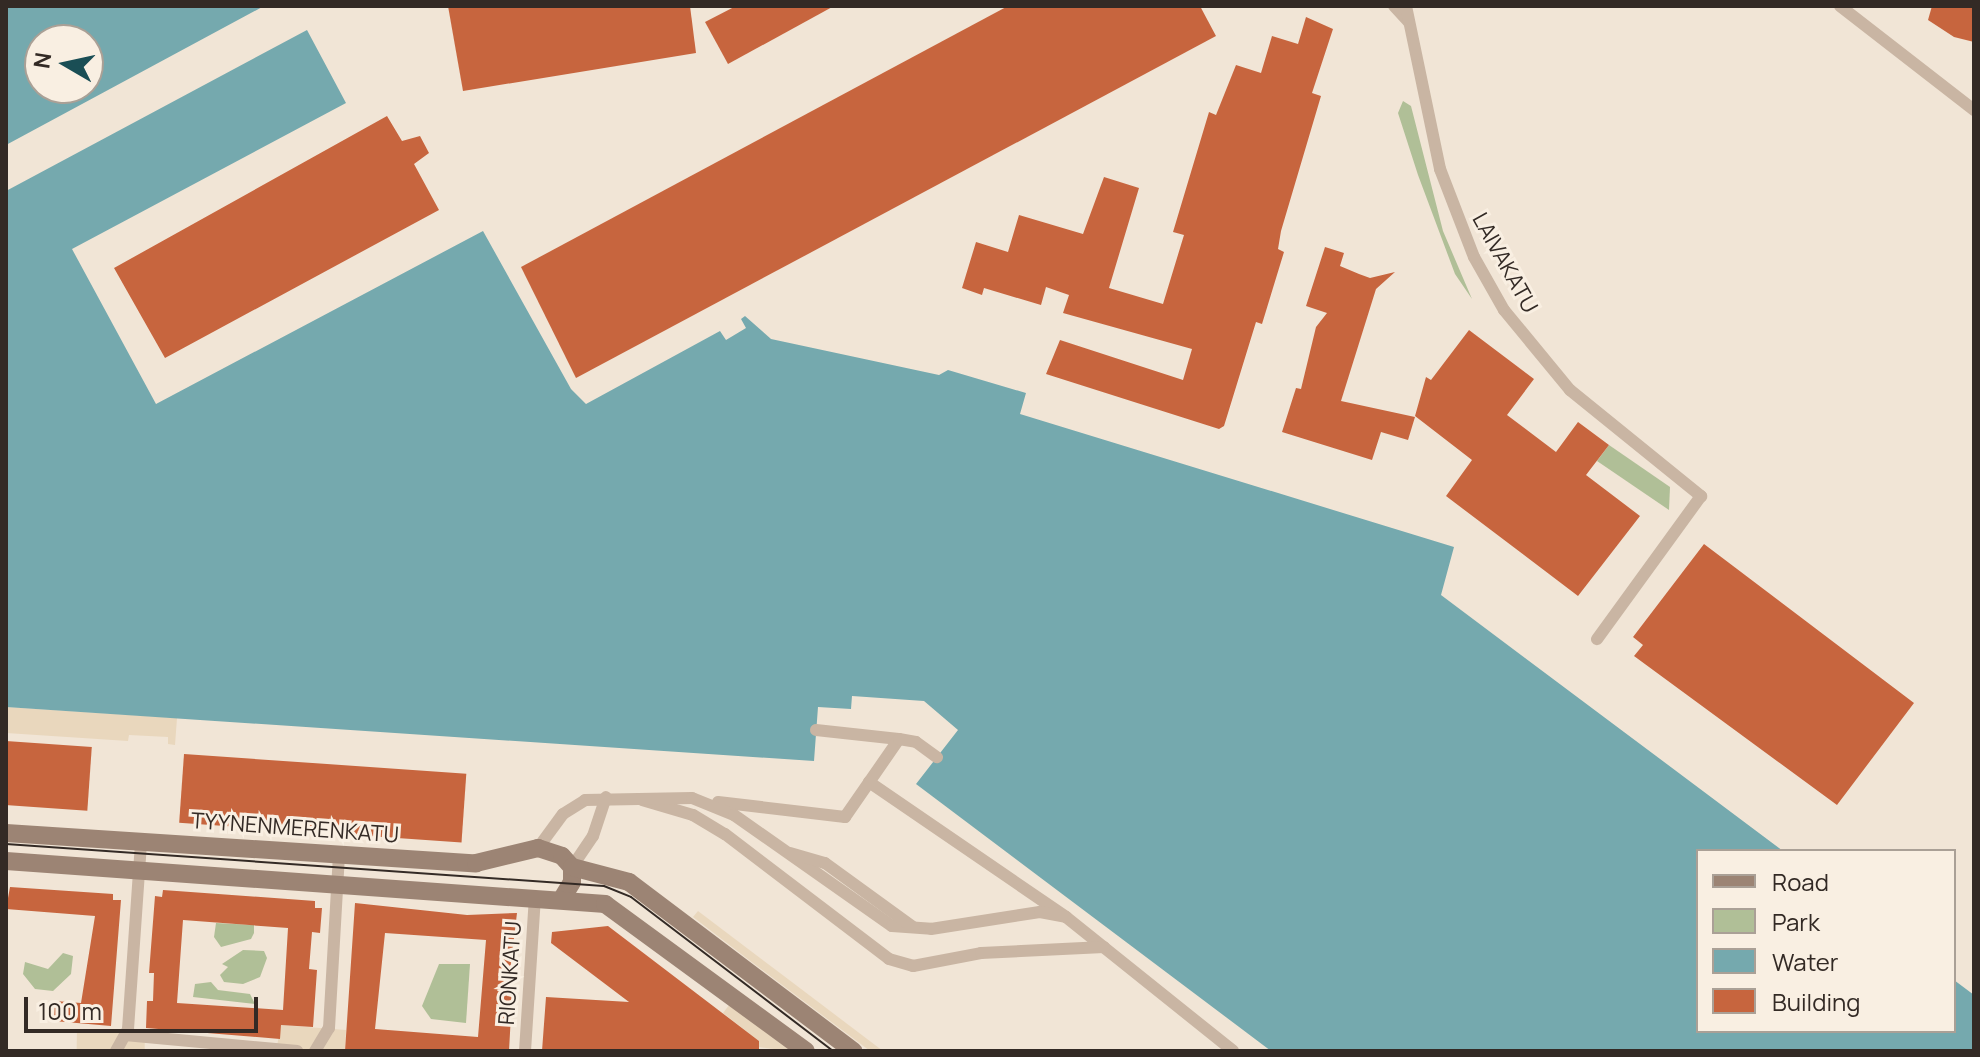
<!DOCTYPE html>
<html>
<head>
<meta charset="utf-8">
<style>
  body { margin:0 }
  #map { position:relative; width:1980px; height:1057px; overflow:hidden; background:#f1e5d6; font-family:Manrope,sans-serif }
  div>[style] { position:absolute }
  .green>* { inset:0; background:#b0bf97 }
  .plaza>* { inset:0; background:#e9d7bd; transform-origin:0 0 }
  .water>* { inset:0; background:#75a9ae }
  .building>* { inset:0; background:#c7653e; transform-origin:0 0 }
  .street>* { height:12px; margin:-6px; padding:0 6px; transform-origin:6px; border-radius:6px; background:#c9b5a3 }
  .secondary>* { height:18px; margin:-9px; padding:0 9px; transform-origin:9px; border-radius:9px; background:#9c8474 }
  .tram>* { height:2px; margin:-1px; padding:0 1px; transform-origin:1px; border-radius:1px; background:#332a25 }
  span { translate:-50% -50%; white-space:nowrap; text-align:center; line-height:1.15; -webkit-text-stroke:6px #f9efe2; paint-order:stroke }
  .street-label { font-size:22px; color:#332a25 }
  .frame { position:absolute; inset:0; border:8px solid #332a25; pointer-events:none }
  .legend { position:absolute; left:1696px; top:849px; width:260px; height:184px; box-sizing:border-box; background:#f9efe2; border:2px solid #aaa096; margin:0; padding:10px 14px; list-style:none; font-size:24px; color:#332a25 }
  .legend li { display:flex; align-items:center; gap:16px; height:40px }
  .legend b { width:40px; border:2px solid #aaa096 }
  .north { position:absolute; left:24px; top:24px; width:80px; height:80px; box-sizing:border-box; background:#f9efe2; border:2px solid #aaa096; border-radius:50%; rotate:279deg; font-size:22px; font-weight:700; line-height:32px; text-align:center; color:#332a25 }
  .north::after { content:''; display:block; margin:auto; width:28px; height:36px; background:#1a4e55; clip-path:polygon(50% 0,100% 100%,50% 72%,0 100%) }
  .scale { position:absolute; left:24px; top:997px; width:234px; height:36px; box-sizing:border-box; border:4px solid #332a25; border-top:0; padding-left:10px; font-size:24px; line-height:28px; white-space:nowrap; color:#332a25; -webkit-text-stroke:6px #f9efe2; paint-order:stroke }
</style>
</head>
<body>
<div id="map">
  <div class="green">
    <div style="clip-path:polygon(1403px 101px,1411px 106px,1443px 231px,1472px 299px,1455px 274px,1418px 175px,1398px 113px)"></div>
    <div style="clip-path:polygon(1609px 445px,1670px 487px,1669px 510px,1597px 461px)"></div>
    <div style="clip-path:polygon(216px 923px,254px 925px,254px 933px,251px 939px,221px 947px,214px 937px)"></div>
    <div style="clip-path:polygon(243px 950px,264px 951px,267px 958px,260px 977px,243px 984px,224px 982px,220px 975px,228px 967px,222px 964px)"></div>
    <div style="clip-path:polygon(63px 953px,73px 956px,71px 974px,53px 991px,35px 989px,23px 974px,25px 962px,48px 969px)"></div>
    <div style="clip-path:polygon(439px 964px,470px 964px,466px 1023px,431px 1019px,422px 1006px)"></div>
    <div style="clip-path:polygon(211px 982px,218px 990px,250px 994px,255px 1004px,193px 997px,195px 984px)"></div>
  </div>
  <div class="plaza">
    <div style="clip-path:polygon(6px 707px,177px 718px,175px 745px,168px 744px,168px 737px,129px 735px,128px 741px,6px 733px)"></div>
    <div style="clip-path:polygon(698px 911px,776px 970px,883px 1051px,870px 1051px,749px 960px,693px 917px)"></div>
    <div style="clip-path:polygon(733px 1000px,759px 1019px,790px 1051px,759px 1047px,759px 1041px,723px 1013px)"></div>
    <div style="clip-path:polygon(281px 1025px,346px 1030px,345px 1051px,276px 1051px)"></div>
    <div style="left:77px;top:1029px;width:68px;height:22px;rotate:1deg"></div>
  </div>
  <div class="water">
    <div style="clip-path:polygon(evenodd,6px 6px,264px 6px,6px 145px,6px 6px,40px 40px,88px 40px,88px 88px,40px 88px,40px 40px)"></div>
    <div style="clip-path:polygon(307px 30px,346px 103px,72px 249px,156px 404px,483px 231px,571px 389px,586px 404px,720px 331px,726px 340px,746px 328px,741px 319px,745px 316px,771px 339px,939px 375px,948px 370px,1026px 393px,1020px 414px,1454px 547px,1441px 595px,1783px 851px,1698px 851px,1698px 1031px,1954px 1031px,1954px 980px,1974px 995px,1974px 1051px,1271px 1051px,916px 784px,958px 730px,924px 701px,852px 696px,851px 709px,818px 707px,814px 761px,6px 707px,6px 191px)"></div>
  </div>
  <div class="building">
    <div style="clip-path:polygon(448px 6px,690px 6px,696px 53px,463px 91px)"></div>
    <div style="clip-path:polygon(736px 6px,834px 6px,728px 64px,705px 22px)"></div>
    <div style="clip-path:polygon(1008px 6px,1200px 6px,1216px 36px,576px 378px,521px 267px)"></div>
    <div style="clip-path:polygon(1932px 6px,1974px 6px,1974px 42px,1954px 37px,1928px 20px)"></div>
    <div style="clip-path:polygon(1306px 17px,1333px 29px,1312px 93px,1321px 96px,1281px 231px,1278px 249px,1284px 252px,1262px 324px,1256px 322px,1224px 426px,1219px 429px,1046px 374px,1060px 340px,1183px 380px,1192px 349px,1063px 313px,1069px 295px,1046px 287px,1041px 305px,984px 288px,982px 295px,962px 288px,976px 242px,1008px 252px,1019px 215px,1083px 234px,1104px 177px,1139px 188px,1109px 288px,1163px 304px,1184px 235px,1173px 232px,1209px 112px,1216px 115px,1236px 65px,1261px 73px,1272px 36px,1298px 44px)"></div>
    <div style="clip-path:polygon(387px 116px,402px 141px,420px 136px,429px 153px,414px 164px,439px 210px,165px 358px,114px 268px)"></div>
    <div style="clip-path:polygon(1325px 247px,1344px 253px,1340px 266px,1359px 274px,1370px 278px,1395px 272px,1376px 289px,1341px 401px,1415px 417px,1408px 440px,1381px 432px,1372px 460px,1282px 432px,1296px 388px,1301px 389px,1316px 327px,1327px 313px,1306px 306px)"></div>
    <div style="clip-path:polygon(1469px 330px,1534px 379px,1507px 415px,1556px 452px,1578px 422px,1609px 445px,1586px 475px,1640px 516px,1578px 596px,1446px 496px,1472px 460px,1415px 416px,1426px 377px,1431px 380px)"></div>
    <div style="clip-path:polygon(1704px 544px,1914px 703px,1837px 805px,1634px 656px,1643px 645px,1633px 637px)"></div>
    <div style="left:6px;top:741px;width:86px;height:64px;rotate:4deg"></div>
    <div style="left:184px;top:754px;width:283px;height:69px;rotate:4deg"></div>
    <div style="clip-path:polygon(10px 887px,113px 894px,113px 900px,121px 900px,111px 1026px,54px 1021px,55px 1001px,81px 1003px,95px 916px,6px 909px)"></div>
    <div style="clip-path:polygon(evenodd,163px 890px,315px 901px,315px 908px,322px 908px,320px 933px,312px 932px,309px 969px,317px 970px,313px 1027px,281px 1025px,280px 1039px,146px 1028px,147px 1001px,153px 1001px,154px 973px,149px 973px,155px 896px,162px 897px,163px 890px,183px 920px,288px 928px,283px 1010px,177px 1003px,183px 920px)"></div>
    <div style="clip-path:polygon(evenodd,355px 903px,467px 915px,517px 913px,507px 996px,512px 997px,509px 1051px,345px 1051px,355px 903px,385px 933px,486px 940px,478px 1037px,375px 1029px,385px 933px)"></div>
    <div style="clip-path:polygon(608px 926px,759px 1041px,759px 1051px,542px 1051px,546px 997px,629px 1002px,551px 943px,552px 932px)"></div>
  </div>
  <div class="street">
    <div style="left:1394px;top:6px;width:22px;rotate:47deg"></div>
    <div style="left:1406px;top:6px;width:167px;rotate:78.2deg"></div>
    <div style="left:1440px;top:169px;width:94px;rotate:68.9deg"></div>
    <div style="left:1474px;top:257px;width:61px;rotate:60.5deg"></div>
    <div style="left:1504px;top:310px;width:104px;rotate:50.5deg"></div>
    <div style="left:1570px;top:390px;width:169px;rotate:39deg"></div>
    <div style="left:1701px;top:496px;width:177px;rotate:126deg"></div>
    <div style="left:1840px;top:6px;width:170px;rotate:37.8deg"></div>
    <div style="left:816px;top:730px;width:83px;rotate:6.2deg"></div>
    <div style="left:869px;top:782px;width:239px;rotate:34.4deg"></div>
    <div style="left:1066px;top:917px;width:214px;rotate:38.7deg"></div>
    <div style="left:642px;top:800px;width:53px;rotate:16.4deg"></div>
    <div style="left:693px;top:815px;width:37px;rotate:31deg"></div>
    <div style="left:725px;top:834px;width:206px;rotate:37.3deg"></div>
    <div style="left:889px;top:959px;width:25px;rotate:16deg"></div>
    <div style="left:913px;top:966px;width:69px;rotate:-10.8deg"></div>
    <div style="left:981px;top:953px;width:123px;rotate:-2.8deg"></div>
    <div style="left:718px;top:802px;width:128px;rotate:6.7deg"></div>
    <div style="left:845px;top:817px;width:95px;rotate:-55.3deg"></div>
    <div style="left:899px;top:739px;width:17px;rotate:10deg"></div>
    <div style="left:916px;top:742px;width:26px;rotate:36deg"></div>
    <div style="left:538px;top:848px;width:42px;rotate:-53.7deg"></div>
    <div style="left:563px;top:814px;width:26px;rotate:-32deg"></div>
    <div style="left:585px;top:800px;width:107px;rotate:-1.1deg"></div>
    <div style="left:692px;top:798px;width:45px;rotate:22deg"></div>
    <div style="left:734px;top:815px;width:193px;rotate:35.1deg"></div>
    <div style="left:892px;top:926px;width:39px;rotate:4deg"></div>
    <div style="left:931px;top:929px;width:110px;rotate:-8.9deg"></div>
    <div style="left:1040px;top:912px;width:26px;rotate:11deg"></div>
    <div style="left:790px;top:853px;width:36px;rotate:16deg"></div>
    <div style="left:825px;top:863px;width:109px;rotate:36deg"></div>
    <div style="left:572px;top:867px;width:37px;rotate:-56deg"></div>
    <div style="left:593px;top:836px;width:41px;rotate:-71.6deg"></div>
    <div style="left:125px;top:1035px;width:173px;rotate:5.3deg"></div>
    <div style="left:116px;top:1051px;width:25px;rotate:-61deg"></div>
    <div style="left:128px;top:1029px;width:188px;rotate:-86deg"></div>
    <div style="left:315px;top:1051px;width:27px;rotate:-59deg"></div>
    <div style="left:329px;top:1028px;width:173px;rotate:-86.7deg"></div>
    <div style="left:525px;top:1051px;width:153px;rotate:-86.3deg"></div>
  </div>
  <div class="secondary">
    <div style="left:6px;top:833px;width:471px;rotate:3.7deg"></div>
    <div style="left:476px;top:863px;width:64px;rotate:-13.6deg"></div>
    <div style="left:538px;top:848px;width:25px;rotate:18deg"></div>
    <div style="left:562px;top:856px;width:15px;rotate:48deg"></div>
    <div style="left:572px;top:867px;width:15px;rotate:90deg"></div>
    <div style="left:572px;top:882px;width:21px;rotate:121deg"></div>
    <div style="left:6px;top:861px;width:601px;rotate:4.11deg"></div>
    <div style="left:605px;top:904px;width:249px;rotate:36.2deg"></div>
    <div style="left:572px;top:867px;width:59px;rotate:14.7deg"></div>
    <div style="left:629px;top:882px;width:281px;rotate:37deg"></div>
  </div>
  <div class="tram">
    <div style="left:6px;top:844px;width:599px;rotate:4.02deg"></div>
    <div style="left:604px;top:886px;width:29px;rotate:22deg"></div>
    <div style="left:631px;top:897px;width:254px;rotate:37.3deg"></div>
  </div>
  <div class="street-label">
    <span style="left:1505px;top:263px;rotate:61deg">LAIVAKATU</span>
    <span style="left:295px;top:828px;rotate:4deg">TYYNENMERENKATU</span>
    <span style="left:510px;top:973px;rotate:-86deg">RIONKATU</span>
  </div>
  <div class="frame"></div>
  <ul class="legend">
  <li><b style="height:10px;background:#9c8474"></b>Road</li>
  <li><b style="height:22px;background:#b0bf97"></b>Park</li>
  <li><b style="height:22px;background:#75a9ae"></b>Water</li>
  <li><b style="height:22px;background:#c7653e"></b>Building</li>
  </ul>
  <div class="north">N</div>
  <div class="scale">100 m</div>
</div>
</body>
</html>
